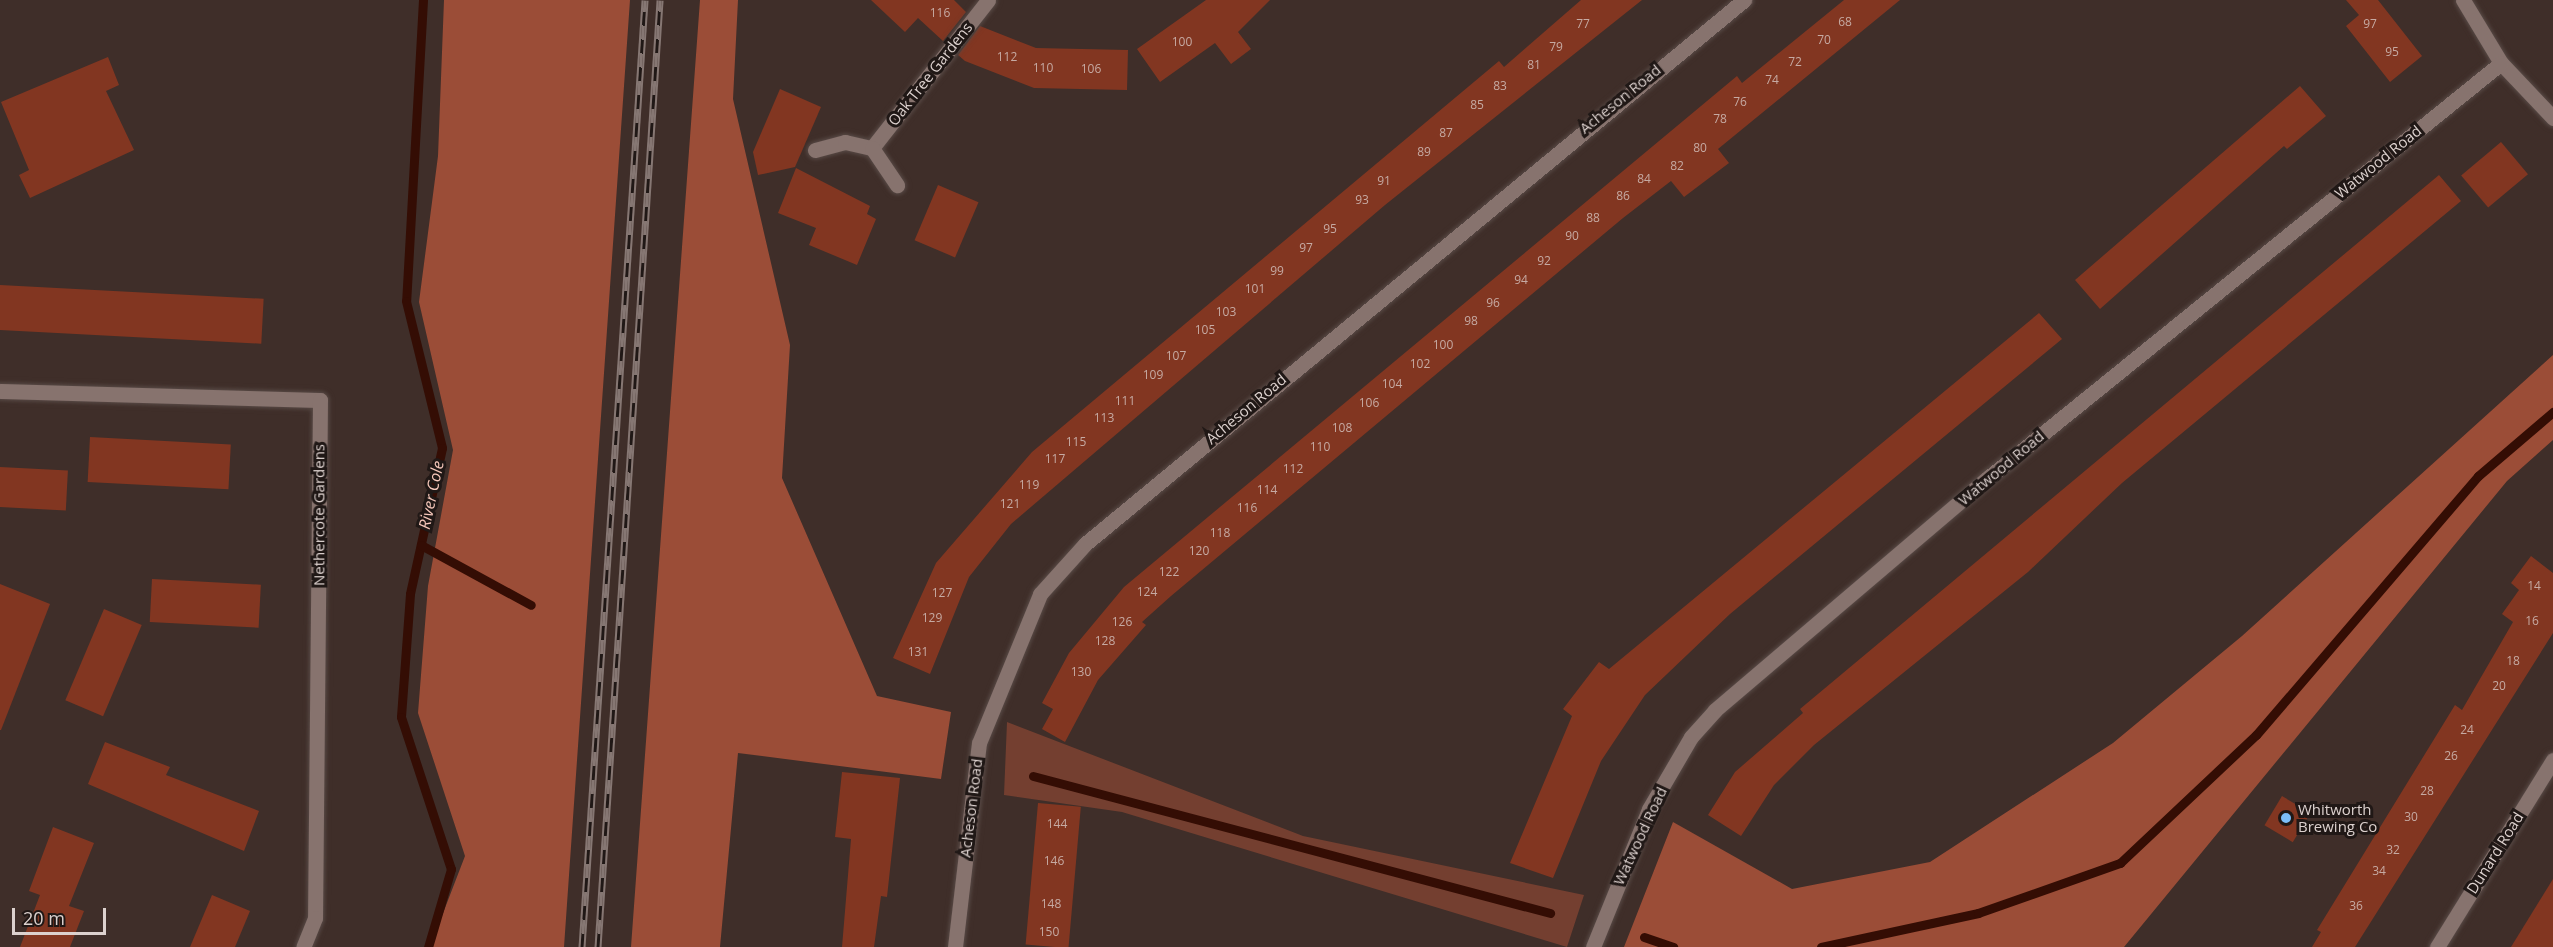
<!DOCTYPE html>
<html>
<head>
<meta charset="utf-8">
<style>
  body { margin:0 }
  #map { position:relative; width:2553px; height:947px; overflow:hidden; background:#3f2e29; font-family:"Open Sans",sans-serif }
  div>[style] { position:absolute }
  .green>* { inset:0; background:#743f30 }
  .forest>* { inset:0; background:#9b4d37 }
  .stream>* { height:9px; margin:-4.5px; padding:0 4.5px; transform-origin:4.5px; border-radius:4.5px; background:#340d04 }
  .building>* { inset:0; background:#823621; transform-origin:0 0 }
  .roads { filter:drop-shadow(0 0 2px #584a46) drop-shadow(0 0 2px #584a46) }
  .minor>* { height:15px; margin:-7.5px; padding:0 7.5px; transform-origin:7.5px; border-radius:7.5px; background:#87736e }
  .rail>* { height:7px; margin-top:-3.5px; transform-origin:0; background:repeating-linear-gradient(90deg,#201816 0 14px,#867773 0 28px); box-sizing:border-box; border-block:2px solid #867773 }
  .dots>* { width:16px; height:16px; translate:-50% -50%; box-sizing:border-box; border:3px solid #201816; border-radius:50% }
  span { translate:-50% -50%; white-space:nowrap; text-align:center; line-height:1.15; -webkit-text-stroke:6px #201816; paint-order:stroke }
  .number-label { font-size:12px; color:#c6aaa3 }
  .number-label span { -webkit-text-stroke-width:0 }
  .street-label { font-size:15px; color:#dcd1ce }
  .poi-label { font-size:15px; color:#dcd1ce }
  .left { translate:0 -50%; text-align:left }
  .water-label { font-size:16px; color:#f7c8bb; font-style:italic }
  .scale { position:absolute; left:12px; top:908px; width:94px; height:27px; box-sizing:border-box; border:3px solid #dcd1ce; border-top:0; padding-left:8px; font-size:18px; line-height:21px; white-space:nowrap; color:#dcd1ce; -webkit-text-stroke:4px #201816; paint-order:stroke }
</style>
</head>
<body>
<div id="map">
  <div class="green">
    <div style="clip-path:polygon(1007px 722px,1303px 836px,1584px 895px,1567px 947px,1122px 812px,1004px 795px)"></div>
  </div>
  <div class="forest">
    <div style="clip-path:polygon(444px 0,630px 0,564px 947px,430px 947px,465px 856px,418px 713px,428px 586px,453px 450px,419px 302px,438px 156px)"></div>
    <div style="clip-path:polygon(700px 0,738px 0,733px 99px,790px 345px,782px 478px,877px 696px,951px 712px,941px 779px,738px 753px,720px 947px,631px 947px)"></div>
    <div style="clip-path:polygon(2553px 355px,2553px 440px,2507px 481px,2124px 947px,1624px 947px,1673px 822px,1792px 889px,1930px 862px,2113px 743px,2242px 636px)"></div>
  </div>
  <div class="stream">
    <div style="left:423px;top:0;width:301px;rotate:93.2deg"></div>
    <div style="left:406px;top:301px;width:151px;rotate:76.2deg"></div>
    <div style="left:442px;top:448px;width:149px;rotate:102.4deg"></div>
    <div style="left:410px;top:594px;width:123px;rotate:94.2deg"></div>
    <div style="left:401px;top:717px;width:160px;rotate:71.8deg"></div>
    <div style="left:451px;top:869px;width:81px;rotate:106.4deg"></div>
    <div style="left:421px;top:545px;width:125px;rotate:28.6deg"></div>
    <div style="left:1033px;top:776px;width:535px;rotate:14.84deg"></div>
    <div style="left:1644px;top:937px;width:31px;rotate:19deg"></div>
    <div style="left:1821px;top:947px;width:161px;rotate:-12.2deg"></div>
    <div style="left:1978px;top:913px;width:151px;rotate:-19.4deg"></div>
    <div style="left:2120px;top:863px;width:187px;rotate:-43.3deg"></div>
    <div style="left:2256px;top:735px;width:341px;rotate:-49.4deg"></div>
    <div style="left:2478px;top:476px;width:99px;rotate:-40.5deg"></div>
  </div>
  <div class="building">
    <div style="clip-path:polygon(871px 0,954px 0,966px 12px,943px 41px,918px 18px,905px 32px)"></div>
    <div style="clip-path:polygon(1206px 0,1270px 0,1238px 32px,1251px 49px,1231px 64px,1215px 43px,1160px 82px,1137px 49px)"></div>
    <div style="clip-path:polygon(1581px 0,1642px 0,1385px 205px,1011px 524px,969px 577px,930px 674px,893px 658px,936px 563px,1032px 452px,1499px 61px,1504px 67px)"></div>
    <div style="clip-path:polygon(1844px 0,1900px 0,1718px 149px,1729px 163px,1684px 197px,1671px 181px,1623px 218px,1171px 596px,1142px 622px,1146px 625px,1098px 680px,1065px 742px,1042px 729px,1053px 709px,1042px 703px,1069px 653px,1124px 587px,1737px 76px,1742px 83px)"></div>
    <div style="clip-path:polygon(2346px 0,2378px 0,2422px 56px,2390px 82px,2346px 26px,2359px 15px)"></div>
    <div style="clip-path:polygon(980px 26px,1036px 48px,1128px 50px,1127px 90px,1034px 88px,965px 61px,958px 55px)"></div>
    <div style="clip-path:polygon(108px 57px,119px 85px,106px 91px,134px 150px,30px 198px,19px 175px,29px 170px,1px 102px)"></div>
    <div style="clip-path:polygon(2300px 86px,2326px 116px,2287px 149px,2284px 146px,2100px 309px,2075px 280px)"></div>
    <div style="clip-path:polygon(780px 89px,821px 107px,795px 167px,758px 175px,753px 152px)"></div>
    <div style="left:2501px;top:142px;width:42px;height:52px;rotate:50deg"></div>
    <div style="clip-path:polygon(796px 168px,870px 206px,867px 214px,876px 219px,857px 265px,809px 245px,816px 228px,778px 213px)"></div>
    <div style="clip-path:polygon(2439px 175px,2461px 201px,2122px 483px,2028px 572px,1814px 745px,1774px 785px,1741px 836px,1708px 815px,1735px 772px,1803px 713px,1800px 709px)"></div>
    <div style="left:938px;top:185px;width:44px;height:60px;rotate:23deg"></div>
    <div style="left:0;top:285px;width:264px;height:45px;rotate:3deg"></div>
    <div style="clip-path:polygon(2039px 313px,2062px 339px,1730px 614px,1645px 695px,1601px 761px,1553px 878px,1510px 863px,1572px 716px,1563px 709px,1599px 662px,1609px 669px)"></div>
    <div style="left:90px;top:437px;width:141px;height:45px;rotate:3deg"></div>
    <div style="left:0;top:467px;width:68px;height:40px;rotate:3deg"></div>
    <div style="clip-path:polygon(2531px 556px,2553px 573px,2553px 633px,2355px 947px,2312px 947px,2321px 932px,2317px 930px,2455px 705px,2462px 710px,2513px 622px,2502px 614px,2519px 590px,2511px 583px)"></div>
    <div style="left:152px;top:579px;width:109px;height:43px;rotate:3deg"></div>
    <div style="clip-path:polygon(0 584px,50px 604px,1px 730px,0 730px)"></div>
    <div style="left:104px;top:609px;width:41px;height:99px;rotate:23deg"></div>
    <div style="clip-path:polygon(105px 742px,170px 767px,166px 775px,259px 811px,244px 851px,88px 784px)"></div>
    <div style="clip-path:polygon(842px 772px,900px 778px,887px 897px,881px 896px,874px 947px,842px 947px,851px 839px,835px 837px)"></div>
    <div style="left:2282px;top:796px;width:33px;height:34px;rotate:31deg"></div>
    <div style="left:1038px;top:803px;width:43px;height:142px;rotate:5deg"></div>
    <div style="clip-path:polygon(53px 827px,94px 843px,69px 906px,84px 911px,70px 947px,20px 947px,40px 895px,29px 891px)"></div>
    <div style="clip-path:polygon(2553px 879px,2553px 947px,2511px 947px)"></div>
    <div style="clip-path:polygon(212px 895px,250px 911px,235px 947px,190px 947px)"></div>
  </div>
  <div class="roads">
    <div class="minor">
      <div style="left:2463px;top:0;width:74px;rotate:58.9deg"></div>
      <div style="left:2501px;top:63px;width:76px;rotate:46.6deg"></div>
      <div style="left:872px;top:148px;width:188px;rotate:-51.9deg"></div>
      <div style="left:815px;top:150px;width:31px;rotate:-15deg"></div>
      <div style="left:845px;top:142px;width:28px;rotate:13deg"></div>
      <div style="left:872px;top:148px;width:45px;rotate:56deg"></div>
      <div style="left:0;top:391px;width:320px;rotate:1.6deg"></div>
      <div style="left:320px;top:400px;width:518px;rotate:90.55deg"></div>
      <div style="left:315px;top:918px;width:31px;rotate:112deg"></div>
      <div style="left:955px;top:947px;width:205px;rotate:-83.3deg"></div>
      <div style="left:979px;top:743px;width:161px;rotate:-67.7deg"></div>
      <div style="left:1040px;top:594px;width:67px;rotate:-48deg"></div>
      <div style="left:1085px;top:544px;width:855px;rotate:-39.54deg"></div>
      <div style="left:1593px;top:947px;width:149px;rotate:-67.9deg"></div>
      <div style="left:1649px;top:809px;width:83px;rotate:-59.7deg"></div>
      <div style="left:1691px;top:737px;width:36px;rotate:-48deg"></div>
      <div style="left:1715px;top:710px;width:360px;rotate:-40.4deg"></div>
      <div style="left:1989px;top:477px;width:658px;rotate:-38.96deg"></div>
      <div style="left:2437px;top:947px;width:220px;rotate:-58.2deg"></div>
    </div>
  </div>
  <div class="rail">
    <div style="left:582px;top:947px;width:949px;rotate:-86.19deg"></div>
    <div style="left:598px;top:947px;width:949px;rotate:-86.25deg"></div>
  </div>
  <div class="dots">
    <div style="left:2286px;top:818px;background:#7cbef9"></div>
  </div>
  <div class="number-label">
    <span style="left:940px;top:13px">116</span>
    <span style="left:1845px;top:22px">68</span>
    <span style="left:1583px;top:24px">77</span>
    <span style="left:2370px;top:24px">97</span>
    <span style="left:1824px;top:40px">70</span>
    <span style="left:1182px;top:42px">100</span>
    <span style="left:1556px;top:47px">79</span>
    <span style="left:2392px;top:52px">95</span>
    <span style="left:1007px;top:57px">112</span>
    <span style="left:1795px;top:62px">72</span>
    <span style="left:1534px;top:65px">81</span>
    <span style="left:1043px;top:68px">110</span>
    <span style="left:1091px;top:69px">106</span>
    <span style="left:1772px;top:80px">74</span>
    <span style="left:1500px;top:86px">83</span>
    <span style="left:1740px;top:102px">76</span>
    <span style="left:1477px;top:105px">85</span>
    <span style="left:1720px;top:119px">78</span>
    <span style="left:1446px;top:133px">87</span>
    <span style="left:1700px;top:148px">80</span>
    <span style="left:1424px;top:152px">89</span>
    <span style="left:1677px;top:166px">82</span>
    <span style="left:1644px;top:179px">84</span>
    <span style="left:1384px;top:181px">91</span>
    <span style="left:1623px;top:196px">86</span>
    <span style="left:1362px;top:200px">93</span>
    <span style="left:1593px;top:218px">88</span>
    <span style="left:1330px;top:229px">95</span>
    <span style="left:1572px;top:236px">90</span>
    <span style="left:1306px;top:248px">97</span>
    <span style="left:1544px;top:261px">92</span>
    <span style="left:1277px;top:271px">99</span>
    <span style="left:1521px;top:280px">94</span>
    <span style="left:1255px;top:289px">101</span>
    <span style="left:1493px;top:303px">96</span>
    <span style="left:1226px;top:312px">103</span>
    <span style="left:1471px;top:321px">98</span>
    <span style="left:1205px;top:330px">105</span>
    <span style="left:1443px;top:345px">100</span>
    <span style="left:1176px;top:356px">107</span>
    <span style="left:1420px;top:364px">102</span>
    <span style="left:1153px;top:375px">109</span>
    <span style="left:1392px;top:384px">104</span>
    <span style="left:1125px;top:401px">111</span>
    <span style="left:1369px;top:403px">106</span>
    <span style="left:1104px;top:418px">113</span>
    <span style="left:1342px;top:428px">108</span>
    <span style="left:1076px;top:442px">115</span>
    <span style="left:1320px;top:447px">110</span>
    <span style="left:1055px;top:459px">117</span>
    <span style="left:1293px;top:469px">112</span>
    <span style="left:1029px;top:485px">119</span>
    <span style="left:1267px;top:490px">114</span>
    <span style="left:1010px;top:504px">121</span>
    <span style="left:1247px;top:508px">116</span>
    <span style="left:1220px;top:533px">118</span>
    <span style="left:1199px;top:551px">120</span>
    <span style="left:1169px;top:572px">122</span>
    <span style="left:2534px;top:586px">14</span>
    <span style="left:1147px;top:592px">124</span>
    <span style="left:942px;top:593px">127</span>
    <span style="left:932px;top:618px">129</span>
    <span style="left:2532px;top:621px">16</span>
    <span style="left:1122px;top:622px">126</span>
    <span style="left:1105px;top:641px">128</span>
    <span style="left:918px;top:652px">131</span>
    <span style="left:2513px;top:661px">18</span>
    <span style="left:1081px;top:672px">130</span>
    <span style="left:2499px;top:686px">20</span>
    <span style="left:2467px;top:730px">24</span>
    <span style="left:2451px;top:756px">26</span>
    <span style="left:2427px;top:791px">28</span>
    <span style="left:2411px;top:817px">30</span>
    <span style="left:1057px;top:824px">144</span>
    <span style="left:2393px;top:850px">32</span>
    <span style="left:1054px;top:861px">146</span>
    <span style="left:2379px;top:871px">34</span>
    <span style="left:1051px;top:904px">148</span>
    <span style="left:2356px;top:906px">36</span>
    <span style="left:1049px;top:932px">150</span>
  </div>
  <div class="street-label">
    <span style="left:930px;top:74px;rotate:-52deg">Oak Tree Gardens</span>
    <span style="left:1620px;top:99px;rotate:-39deg">Acheson Road</span>
    <span style="left:2378px;top:162px;rotate:-39deg">Watwood Road</span>
    <span style="left:1246px;top:409px;rotate:-40deg">Acheson Road</span>
    <span style="left:2001px;top:468px;rotate:-40deg">Watwood Road</span>
    <span style="left:319px;top:515px;rotate:-90deg">Nethercote Gardens</span>
    <span style="left:971px;top:808px;rotate:-83deg">Acheson Road</span>
    <span style="left:1640px;top:836px;rotate:-65deg">Watwood Road</span>
    <span style="left:2495px;top:853px;rotate:-58deg">Dunard Road</span>
  </div>
  <div class="poi-label">
    <span class="left" style="left:2298px;top:818px">Whitworth<br>Brewing Co</span>
  </div>
  <div class="water-label">
    <span style="left:431px;top:495px;rotate:-78deg">River Cole</span>
  </div>
  <div class="scale">20 m</div>
</div>
</body>
</html>
